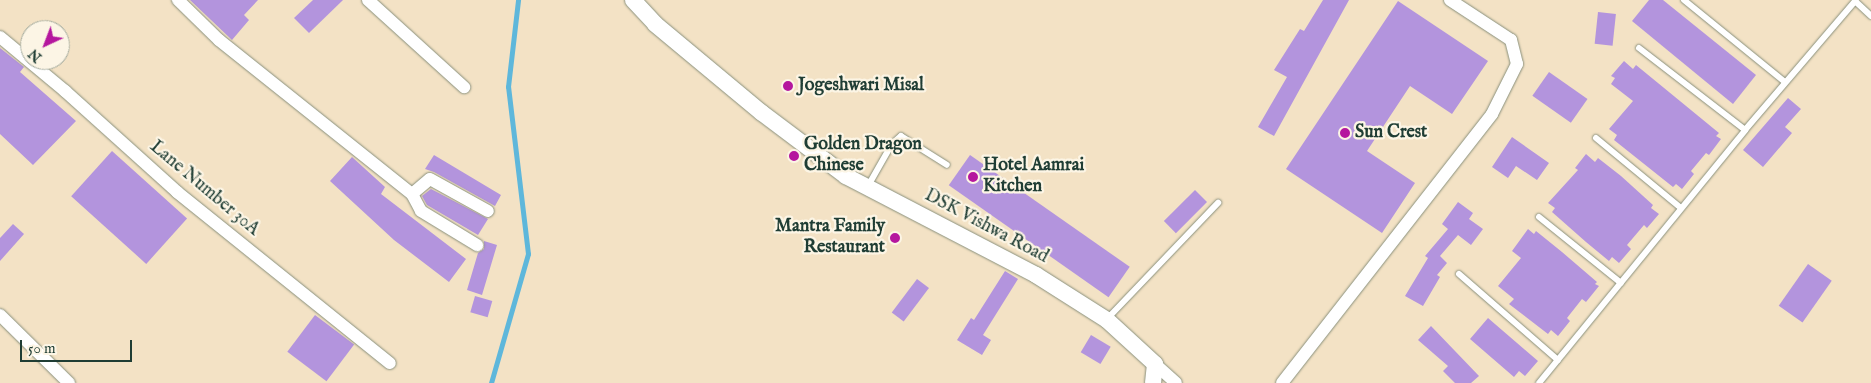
<!DOCTYPE html>
<html>
<head>
<meta charset="utf-8">
<style>
  body { margin:0 }
  #map { position:relative; width:1871px; height:383px; overflow:hidden; background:#f3e2c5; font-family:"IM FELL English",serif }
  div>[style] { position:absolute }
  .stream>* { height:4.5px; margin:-2.25px; padding:0 2.25px; transform-origin:2.25px; border-radius:2.25px; background:#5eb7db }
  .building>* { inset:0; background:#b394dd; transform-origin:0 0 }
  .roads { filter:drop-shadow(0 0 1px #89907c) drop-shadow(0 0 1px #89907c) }
  .service>* { height:6px; margin:-3px; padding:0 3px; transform-origin:3px; border-radius:3px; background:#fff }
  .minor>* { height:12px; margin:-6px; padding:0 6px; transform-origin:6px; border-radius:6px; background:#fff }
  .tertiary>* { height:16px; margin:-8px; padding:0 8px; transform-origin:8px; border-radius:8px; background:#fff }
  .dots>* { width:14px; height:14px; translate:-50% -50%; box-sizing:border-box; border:2px solid #fcf5e5; border-radius:50% }
  span { translate:-50% -50%; white-space:nowrap; text-align:center; line-height:1.15; -webkit-text-stroke:4.5px #fcf5e5; paint-order:stroke }
  .poi-label { font-size:18px; color:#1f3d34; font-weight:700 }
  .left { translate:0 -50%; text-align:left }
  .right { translate:-100% -50%; text-align:right }
  .street-label { font-size:18px; color:#1f3d34 }
  .north { position:absolute; left:20px; top:20px; width:50px; height:50px; box-sizing:border-box; background:#fcf5e5; border:1px solid #a4ab9e; border-radius:50%; rotate:223deg; font-size:14px; font-weight:700; line-height:20px; text-align:center; color:#1f3d34 }
  .north::after { content:''; display:block; margin:auto; width:18px; height:22px; background:#b5179e; clip-path:polygon(50% 0,100% 100%,50% 72%,0 100%) }
  .scale { position:absolute; left:20px; top:340px; width:112px; height:22px; box-sizing:border-box; border:2px solid #1f3d34; border-top:0; padding-left:6px; font-size:15px; line-height:18px; white-space:nowrap; color:#1f3d34; -webkit-text-stroke:4px #fcf5e5; paint-order:stroke }
</style>
</head>
<body>
<div id="map">
  <div class="stream">
    <div style="left:491px;top:383px;width:134px;rotate:-74deg"></div>
    <div style="left:528px;top:254px;width:168px;rotate:-96.8deg"></div>
    <div style="left:508px;top:87px;width:88px;rotate:-83.4deg"></div>
  </div>
  <div class="building">
    <div style="clip-path:polygon(190px 0,258px 0,244px 15px,249px 20px,232px 40px)"></div>
    <div style="clip-path:polygon(313px 0,343px 0,309px 33px,294px 18px)"></div>
    <div style="clip-path:polygon(1323px 0,1349px 0,1274px 136px,1258px 127px,1287px 77px,1274px 70px,1300px 29px,1304px 31px)"></div>
    <div style="clip-path:polygon(1649px 0,1663px 0,1756px 75px,1733px 104px,1632px 21px)"></div>
    <div style="clip-path:polygon(1398px 1px,1488px 61px,1452px 114px,1410px 86px,1367px 151px,1415px 183px,1382px 233px,1286px 169px)"></div>
    <div style="left:1598px;top:12px;width:18px;height:32px;rotate:6deg"></div>
    <div style="clip-path:polygon(0 48px,24px 67px,20px 72px,76px 121px,33px 165px,0 134px)"></div>
    <div style="clip-path:polygon(1624px 61px,1633px 69px,1636px 65px,1719px 133px,1716px 136px,1721px 139px,1709px 155px,1706px 153px,1691px 171px,1694px 174px,1682px 189px,1676px 184px,1673px 187px,1614px 140px,1617px 135px,1609px 129px,1633px 101px,1611px 84px,1615px 78px,1611px 76px)"></div>
    <div style="left:1549px;top:72px;width:47px;height:29px;rotate:35deg"></div>
    <div style="clip-path:polygon(1788px 98px,1801px 109px,1785px 127px,1792px 133px,1763px 167px,1743px 150px)"></div>
    <div style="clip-path:polygon(1512px 137px,1549px 163px,1537px 180px,1516px 166px,1508px 178px,1492px 167px)"></div>
    <div style="left:112px;top:151px;width:101px;height:61px;rotate:42deg"></div>
    <div style="clip-path:polygon(1586px 154px,1595px 162px,1598px 158px,1621px 176px,1653px 205px,1651px 208px,1659px 214px,1647px 228px,1644px 225px,1627px 245px,1631px 249px,1619px 263px,1612px 257px,1609px 261px,1586px 242px,1552px 212px,1555px 208px,1548px 203px,1578px 170px,1575px 168px)"></div>
    <div style="clip-path:polygon(434px 155px,501px 195px,495px 206px,434px 172px,425px 169px)"></div>
    <div style="left:970px;top:155px;width:195px;height:37px;rotate:35deg"></div>
    <div style="clip-path:polygon(352px 157px,385px 187px,381px 194px,466px 259px,449px 282px,394px 240px,330px 181px)"></div>
    <div style="clip-path:polygon(431px 189px,488px 219px,478px 235px,427px 205px,422px 196px)"></div>
    <div style="left:1195px;top:190px;width:17px;height:44px;rotate:45deg"></div>
    <div style="clip-path:polygon(1458px 202px,1473px 213px,1469px 219px,1483px 229px,1471px 245px,1458px 235px,1440px 256px,1447px 263px,1437px 275px,1440px 277px,1423px 306px,1405px 296px,1428px 258px,1425px 256px,1448px 229px,1442px 224px)"></div>
    <div style="clip-path:polygon(13px 224px,24px 234px,0 261px,0 238px)"></div>
    <div style="clip-path:polygon(1528px 229px,1534px 234px,1536px 231px,1562px 252px,1597px 282px,1595px 284px,1599px 286px,1586px 302px,1582px 299px,1567px 318px,1570px 321px,1558px 336px,1551px 330px,1548px 334px,1509px 304px,1514px 299px,1498px 286px,1521px 258px,1512px 251px)"></div>
    <div style="clip-path:polygon(484px 241px,497px 245px,482px 295px,467px 290px,478px 253px,484px 249px)"></div>
    <div style="left:1808px;top:264px;width:29px;height:51px;rotate:35deg"></div>
    <div style="clip-path:polygon(1005px 271px,1018px 279px,983px 335px,991px 340px,982px 355px,957px 340px,971px 318px,974px 320px)"></div>
    <div style="left:917px;top:279px;width:15px;height:42px;rotate:37deg"></div>
    <div style="left:475px;top:296px;width:18px;height:17px;rotate:16deg"></div>
    <div style="left:315px;top:315px;width:49px;height:46px;rotate:37deg"></div>
    <div style="clip-path:polygon(1488px 318px,1538px 361px,1525px 376px,1519px 371px,1514px 377px,1470px 339px)"></div>
    <div style="clip-path:polygon(1431px 326px,1479px 376px,1471px 383px,1455px 383px,1443px 371px,1448px 366px,1418px 340px)"></div>
    <div style="left:1091px;top:335px;width:23px;height:20px;rotate:31deg"></div>
  </div>
  <div class="roads">
    <div class="service">
      <div style="left:1684px;top:0;width:130px;rotate:39.1deg"></div>
      <div style="left:1639px;top:48px;width:134px;rotate:37.7deg"></div>
      <div style="left:1596px;top:138px;width:110px;rotate:39.5deg"></div>
      <div style="left:868px;top:186px;width:48px;rotate:-60.3deg"></div>
      <div style="left:892px;top:144px;width:12px;rotate:-42deg"></div>
      <div style="left:901px;top:136px;width:54px;rotate:32.2deg"></div>
      <div style="left:1539px;top:217px;width:105px;rotate:38.8deg"></div>
      <div style="left:1459px;top:274px;width:131px;rotate:41deg"></div>
      <div style="left:1107px;top:319px;width:161px;rotate:-46.3deg"></div>
      <div style="left:1539px;top:383px;width:326px;rotate:-50.8deg"></div>
      <div style="left:1745px;top:130px;width:170px;rotate:-49.5deg"></div>
      <div style="left:1855px;top:1px;width:22px;rotate:43deg"></div>
    </div>
    <div class="minor">
      <div style="left:178px;top:0;width:57px;rotate:44.3deg"></div>
      <div style="left:219px;top:40px;width:247px;rotate:38.6deg"></div>
      <div style="left:412px;top:194px;width:19px;rotate:62deg"></div>
      <div style="left:421px;top:211px;width:66px;rotate:31.3deg"></div>
      <div style="left:368px;top:0;width:130px;rotate:42.2deg"></div>
      <div style="left:0;top:37px;width:85px;rotate:39.7deg"></div>
      <div style="left:65px;top:91px;width:151px;rotate:42deg"></div>
      <div style="left:177px;top:192px;width:273px;rotate:38.8deg"></div>
      <div style="left:412px;top:194px;width:23px;rotate:-40deg"></div>
      <div style="left:430px;top:179px;width:66px;rotate:28.9deg"></div>
      <div style="left:0;top:315px;width:97px;rotate:44.6deg"></div>
      <div style="left:1155px;top:364px;width:28px;rotate:42deg"></div>
      <div style="left:1282px;top:383px;width:341px;rotate:-52deg"></div>
      <div style="left:1492px;top:114px;width:56px;rotate:-63.4deg"></div>
      <div style="left:1517px;top:64px;width:25px;rotate:-104deg"></div>
      <div style="left:1511px;top:40px;width:73px;rotate:-146.7deg"></div>
    </div>
    <div class="tertiary">
      <div style="left:633px;top:0;width:33px;rotate:47deg"></div>
      <div style="left:655px;top:24px;width:139px;rotate:39.8deg"></div>
      <div style="left:762px;top:113px;width:105px;rotate:36.9deg"></div>
      <div style="left:846px;top:176px;width:214px;rotate:27.5deg"></div>
      <div style="left:1036px;top:275px;width:84px;rotate:32.4deg"></div>
      <div style="left:1107px;top:320px;width:65px;rotate:42.5deg"></div>
      <div style="left:1155px;top:364px;width:19px;rotate:96deg"></div>
    </div>
  </div>
  <div class="dots">
    <div style="left:788px;top:86px;background:#b5179e"></div>
    <div style="left:1345px;top:133px;background:#b5179e"></div>
    <div style="left:794px;top:156px;background:#b5179e"></div>
    <div style="left:973px;top:177px;background:#b5179e"></div>
    <div style="left:895px;top:238px;background:#b5179e"></div>
  </div>
  <div class="poi-label">
    <span class="left" style="left:798px;top:86px">Jogeshwari Misal</span>
    <span class="left" style="left:1355px;top:133px">Sun Crest</span>
    <span class="left" style="left:804px;top:156px">Golden Dragon<br>Chinese</span>
    <span class="left" style="left:983px;top:177px">Hotel Aamrai<br>Kitchen</span>
    <span class="right" style="left:885px;top:238px">Mantra Family<br>Restaurant</span>
  </div>
  <div class="street-label">
    <span style="left:204px;top:189px;rotate:40deg">Lane Number 30A</span>
    <span style="left:986px;top:227px;rotate:28deg">DSK Vishwa Road</span>
  </div>
  <div class="north">N</div>
  <div class="scale">50 m</div>
</div>
</body>
</html>
